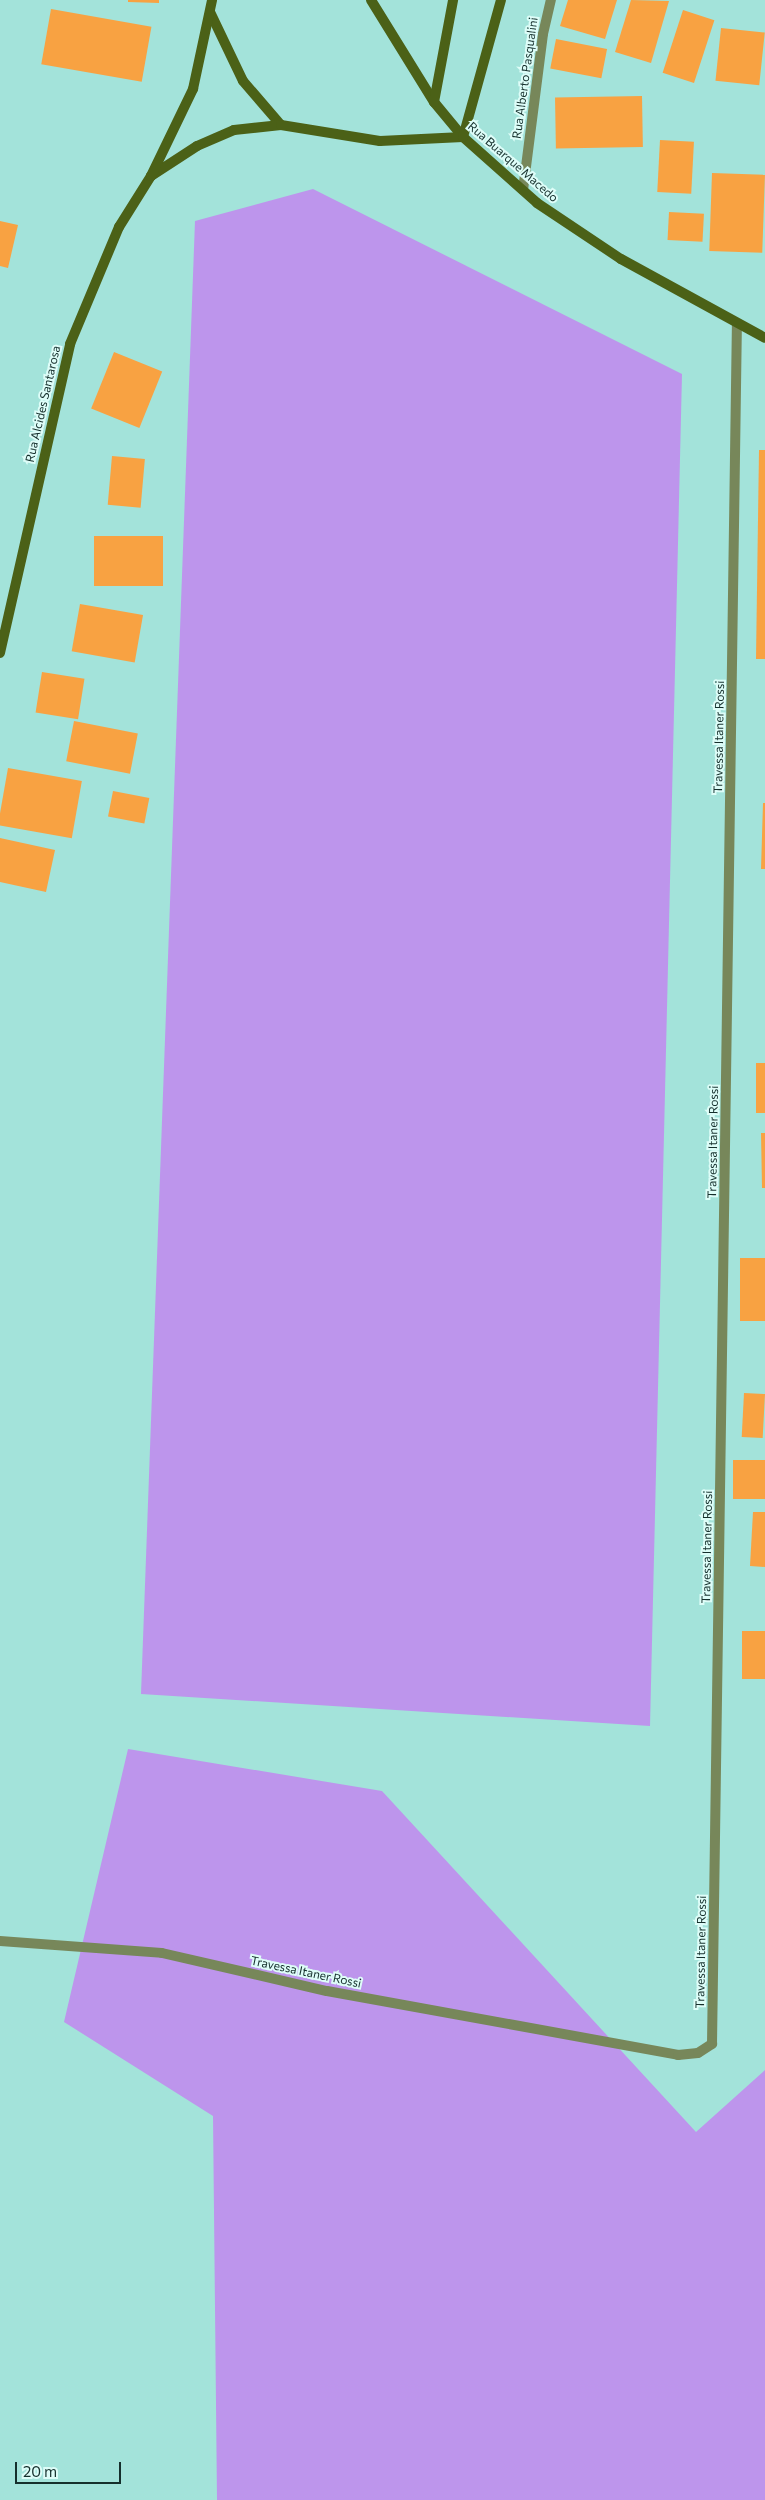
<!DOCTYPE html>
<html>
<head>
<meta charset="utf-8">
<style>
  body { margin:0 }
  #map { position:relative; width:765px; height:2500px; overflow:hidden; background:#a3e3da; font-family:Commissioner,sans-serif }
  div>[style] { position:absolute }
  .green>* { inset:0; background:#bd95ec }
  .building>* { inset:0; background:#f8a242; transform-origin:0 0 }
  .street>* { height:10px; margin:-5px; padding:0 5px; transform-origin:5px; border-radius:5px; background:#77875a }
  .secondary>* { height:10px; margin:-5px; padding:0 5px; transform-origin:5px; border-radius:5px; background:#4b6117 }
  span { translate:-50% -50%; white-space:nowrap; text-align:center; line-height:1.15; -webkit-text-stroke:4px #defdf8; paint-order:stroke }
  .street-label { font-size:12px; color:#152f2c }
  .scale { position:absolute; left:15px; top:2462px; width:106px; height:22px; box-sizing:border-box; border:2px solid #152f2c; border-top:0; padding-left:6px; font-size:15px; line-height:18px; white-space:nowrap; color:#152f2c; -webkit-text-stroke:4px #defdf8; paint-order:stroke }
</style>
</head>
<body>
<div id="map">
  <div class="green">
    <div style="clip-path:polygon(313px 189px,682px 374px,650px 1726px,141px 1694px,195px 221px)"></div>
    <div style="clip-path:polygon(128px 1749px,382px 1791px,696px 2132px,765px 2070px,765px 2500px,217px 2500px,213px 2116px,64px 2022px)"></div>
  </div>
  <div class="building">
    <div style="clip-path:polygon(128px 0,159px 0,159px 3px,128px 2px)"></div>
    <div style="clip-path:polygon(568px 0,617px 0,605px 39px,560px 26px)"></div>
    <div style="clip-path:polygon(631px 0,669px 1px,651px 63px,615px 52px)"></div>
    <div style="left:51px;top:9px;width:102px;height:56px;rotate:10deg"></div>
    <div style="left:683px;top:10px;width:33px;height:66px;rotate:18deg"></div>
    <div style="left:721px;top:28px;width:44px;height:53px;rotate:6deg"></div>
    <div style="left:556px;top:39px;width:52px;height:30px;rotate:11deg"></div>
    <div style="left:642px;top:96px;width:51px;height:87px;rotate:89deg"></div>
    <div style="left:660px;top:140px;width:34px;height:52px;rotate:3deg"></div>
    <div style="left:712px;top:173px;width:53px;height:78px;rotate:2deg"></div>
    <div style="left:669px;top:212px;width:35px;height:28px;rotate:3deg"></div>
    <div style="clip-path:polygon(0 221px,18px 225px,8px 268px,0 266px)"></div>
    <div style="left:114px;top:352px;width:52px;height:61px;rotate:22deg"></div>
    <div style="clip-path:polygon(759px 450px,765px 450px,765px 659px,756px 659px)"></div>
    <div style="left:112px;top:456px;width:33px;height:49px;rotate:5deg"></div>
    <div style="left:94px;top:536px;width:69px;height:50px"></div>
    <div style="left:80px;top:604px;width:64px;height:48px;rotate:10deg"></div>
    <div style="left:42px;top:672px;width:43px;height:41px;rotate:9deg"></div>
    <div style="left:74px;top:721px;width:65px;height:41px;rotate:11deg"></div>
    <div style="left:8px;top:768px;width:75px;height:58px;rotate:10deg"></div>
    <div style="left:113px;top:791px;width:37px;height:26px;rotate:11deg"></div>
    <div style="clip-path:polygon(763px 803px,765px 803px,765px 869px,761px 869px)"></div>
    <div style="clip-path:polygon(0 838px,55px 850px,46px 892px,0 882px)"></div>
    <div style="left:756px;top:1063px;width:9px;height:50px"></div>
    <div style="clip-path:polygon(761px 1133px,765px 1133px,765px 1188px,762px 1188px)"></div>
    <div style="left:740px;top:1258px;width:25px;height:63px"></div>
    <div style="left:744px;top:1393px;width:21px;height:44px;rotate:3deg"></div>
    <div style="left:733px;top:1460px;width:32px;height:39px"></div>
    <div style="clip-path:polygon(753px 1512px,765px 1512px,765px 1567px,750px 1566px)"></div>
    <div style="left:742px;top:1631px;width:23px;height:48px"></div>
  </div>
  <div class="street">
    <div style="left:523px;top:190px;width:157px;rotate:-82.7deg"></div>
    <div style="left:543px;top:34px;width:35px;rotate:-77deg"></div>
    <div style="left:0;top:1941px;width:162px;rotate:4.2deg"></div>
    <div style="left:162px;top:1953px;width:169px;rotate:13deg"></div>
    <div style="left:327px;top:1991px;width:357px;rotate:10.3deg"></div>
    <div style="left:678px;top:2055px;width:20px;rotate:-6deg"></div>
    <div style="left:698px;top:2053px;width:17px;rotate:-33deg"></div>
    <div style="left:712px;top:2044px;width:1719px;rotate:-89.17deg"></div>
  </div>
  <div class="secondary">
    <div style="left:371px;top:0;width:120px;rotate:58.3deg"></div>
    <div style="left:434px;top:102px;width:45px;rotate:50.4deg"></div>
    <div style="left:463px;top:137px;width:99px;rotate:41.7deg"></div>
    <div style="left:537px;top:203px;width:101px;rotate:33.7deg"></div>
    <div style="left:621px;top:259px;width:164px;rotate:28.7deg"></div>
    <div style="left:210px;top:12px;width:76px;rotate:64.4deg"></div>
    <div style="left:243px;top:81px;width:58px;rotate:49.2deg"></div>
    <div style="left:434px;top:102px;width:104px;rotate:-79.4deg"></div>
    <div style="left:151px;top:176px;width:55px;rotate:-33.1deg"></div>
    <div style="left:197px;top:146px;width:40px;rotate:-23.4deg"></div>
    <div style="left:234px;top:130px;width:47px;rotate:-6.1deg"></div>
    <div style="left:281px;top:125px;width:100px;rotate:9.2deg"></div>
    <div style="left:380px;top:141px;width:83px;rotate:-2.8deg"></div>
    <div style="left:463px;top:137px;width:142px;rotate:-74.5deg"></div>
    <div style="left:0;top:653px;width:317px;rotate:-77.2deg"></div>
    <div style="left:70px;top:344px;width:127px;rotate:-67.3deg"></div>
    <div style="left:119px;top:227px;width:60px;rotate:-57.9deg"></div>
    <div style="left:151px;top:176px;width:97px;rotate:-64.2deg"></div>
    <div style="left:193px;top:89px;width:91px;rotate:-77.9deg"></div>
  </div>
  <div class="street-label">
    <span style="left:525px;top:78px;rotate:-82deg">Rua Alberto Pasqualini</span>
    <span style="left:513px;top:162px;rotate:41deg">Rua Buarque Macedo</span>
    <span style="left:43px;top:404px;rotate:-77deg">Rua Alcides Santarosa</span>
    <span style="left:719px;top:737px;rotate:-89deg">Travessa Itaner Rossi</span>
    <span style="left:713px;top:1142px;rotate:-89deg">Travessa Itaner Rossi</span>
    <span style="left:707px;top:1547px;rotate:-89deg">Travessa Itaner Rossi</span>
    <span style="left:701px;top:1952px;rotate:-89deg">Travessa Itaner Rossi</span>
    <span style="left:306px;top:1972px;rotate:12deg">Travessa Itaner Rossi</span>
  </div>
  <div class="scale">20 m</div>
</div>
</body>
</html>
